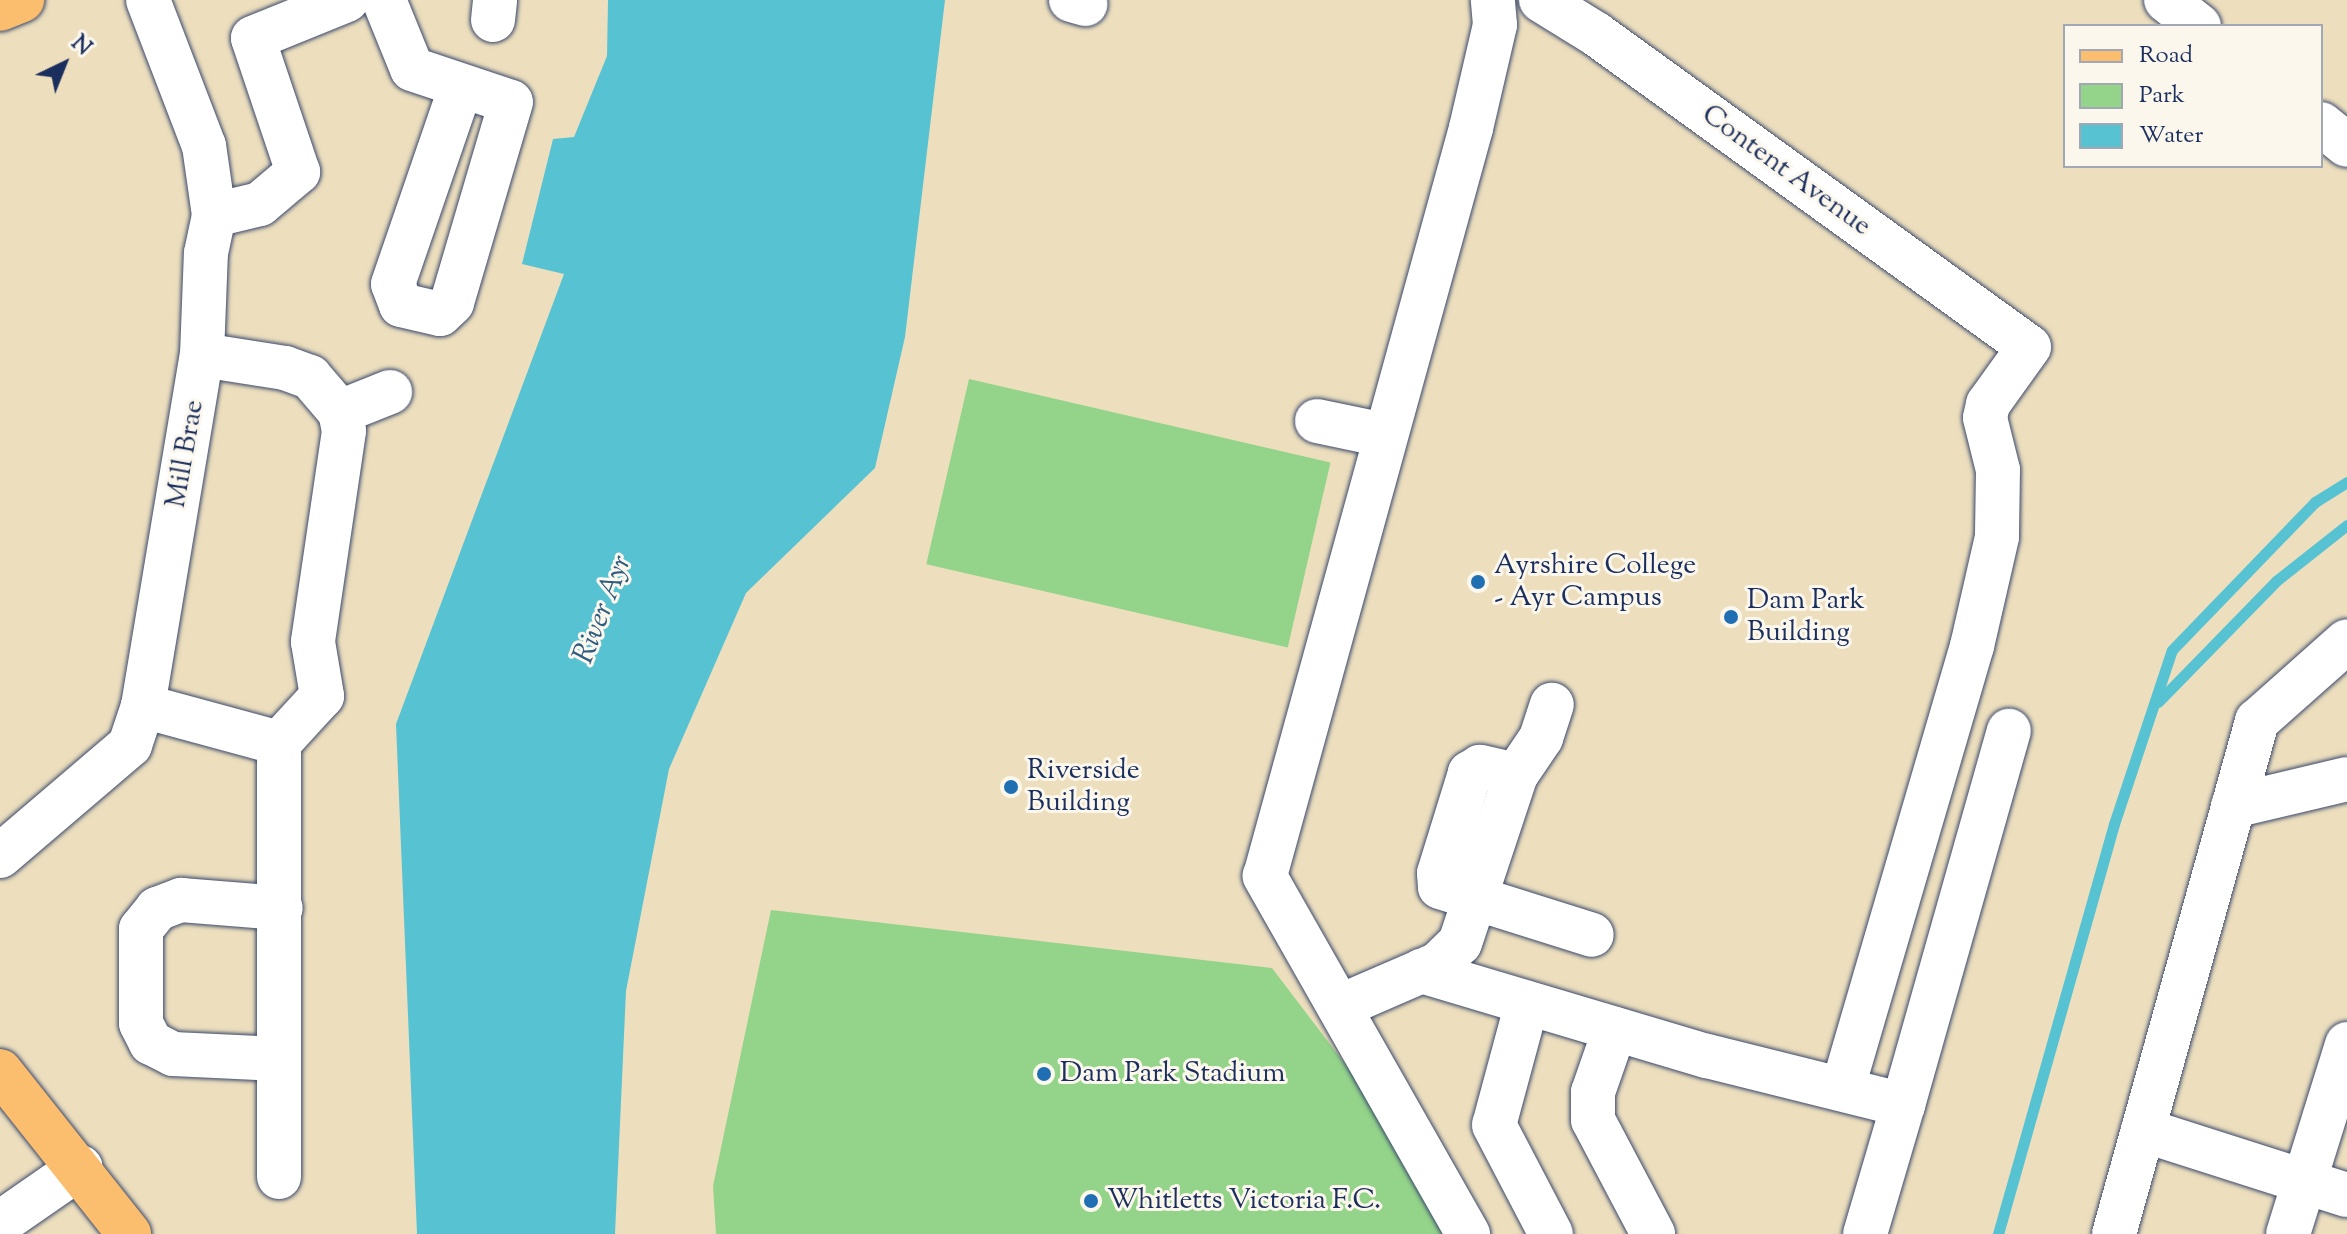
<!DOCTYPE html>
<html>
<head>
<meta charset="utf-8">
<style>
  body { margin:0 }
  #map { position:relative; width:2347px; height:1234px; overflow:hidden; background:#eddfbe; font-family:"Sorts Mill Goudy",serif }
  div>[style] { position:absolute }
  .green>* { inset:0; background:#94d48a; transform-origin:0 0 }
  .water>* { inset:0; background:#57c2d2 }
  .stream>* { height:11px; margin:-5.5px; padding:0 5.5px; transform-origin:5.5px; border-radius:5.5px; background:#57c2d2 }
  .roads { filter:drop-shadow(0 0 2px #3a496c) drop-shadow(0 0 2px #3a496c) }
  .minor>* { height:44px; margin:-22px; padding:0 22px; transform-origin:22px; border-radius:22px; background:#fff }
  .major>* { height:44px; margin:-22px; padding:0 22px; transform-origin:22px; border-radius:22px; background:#fbbd6e }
  .dots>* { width:22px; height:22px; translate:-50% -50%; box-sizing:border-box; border:4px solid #fbf7ec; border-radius:50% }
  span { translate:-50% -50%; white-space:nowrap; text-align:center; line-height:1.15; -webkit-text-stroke:6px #fbf7ec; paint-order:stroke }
  .street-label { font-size:28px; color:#1b2f5e }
  .poi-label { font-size:28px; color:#1b2f5e }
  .left { translate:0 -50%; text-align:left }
  .water-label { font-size:30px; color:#2d5b81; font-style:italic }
  .legend { position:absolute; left:2063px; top:24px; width:260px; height:144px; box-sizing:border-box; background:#fbf7ec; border:2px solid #a1a7b3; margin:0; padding:10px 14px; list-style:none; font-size:24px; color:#1b2f5e }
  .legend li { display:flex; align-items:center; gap:16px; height:40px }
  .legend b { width:40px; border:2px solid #a1a7b3 }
  .north { position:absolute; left:24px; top:24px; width:80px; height:80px; -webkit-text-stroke:6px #fbf7ec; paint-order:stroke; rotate:43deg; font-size:22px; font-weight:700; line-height:32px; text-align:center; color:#1b2f5e }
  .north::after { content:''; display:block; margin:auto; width:28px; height:36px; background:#1b2f5e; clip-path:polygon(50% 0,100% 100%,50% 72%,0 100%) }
</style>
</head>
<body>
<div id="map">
  <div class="green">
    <div style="left:969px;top:379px;width:371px;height:190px;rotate:13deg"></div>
    <div style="clip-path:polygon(771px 910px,1272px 968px,1364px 1089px,1446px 1234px,716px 1234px,713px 1186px)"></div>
  </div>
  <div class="water">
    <div style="clip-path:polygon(608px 0,945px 0,905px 337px,875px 468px,746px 593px,669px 769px,626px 991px,615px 1234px,417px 1234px,396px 724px,564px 274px,522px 264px,553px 139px,574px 137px,607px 56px)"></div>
  </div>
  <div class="stream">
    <div style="left:2158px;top:702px;width:169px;rotate:-45.7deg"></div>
    <div style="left:2276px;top:581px;width:90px;rotate:-38.3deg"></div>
    <div style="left:1998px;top:1234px;width:426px;rotate:-74.2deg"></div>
    <div style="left:2114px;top:824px;width:183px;rotate:-71.6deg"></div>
    <div style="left:2172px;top:650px;width:206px;rotate:-46deg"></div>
    <div style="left:2315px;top:502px;width:38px;rotate:-32deg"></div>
  </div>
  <div class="roads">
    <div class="minor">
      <div style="left:384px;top:0;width:74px;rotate:67.9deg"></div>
      <div style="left:412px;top:69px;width:104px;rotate:18.4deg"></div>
      <div style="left:511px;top:102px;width:209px;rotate:106.4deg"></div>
      <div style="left:452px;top:303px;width:16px;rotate:137deg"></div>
      <div style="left:440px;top:314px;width:40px;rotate:-167deg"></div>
      <div style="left:401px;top:305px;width:22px;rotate:-111deg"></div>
      <div style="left:393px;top:284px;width:209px;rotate:-71deg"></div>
      <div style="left:1071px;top:0;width:15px;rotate:16deg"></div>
      <div style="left:1541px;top:0;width:65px;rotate:31.7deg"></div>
      <div style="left:1596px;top:34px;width:534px;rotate:35.86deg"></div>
      <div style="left:2029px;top:347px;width:70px;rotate:125.7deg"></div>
      <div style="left:1988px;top:404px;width:14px;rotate:102deg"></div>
      <div style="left:1985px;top:418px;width:54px;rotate:76deg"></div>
      <div style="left:1998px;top:470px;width:67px;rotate:90.9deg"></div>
      <div style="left:1997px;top:537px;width:112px;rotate:102.9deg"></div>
      <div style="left:1972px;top:646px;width:459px;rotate:106.3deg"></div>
      <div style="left:2166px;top:0;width:42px;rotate:38.2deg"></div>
      <div style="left:493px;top:20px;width:20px;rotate:-84deg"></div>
      <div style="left:2321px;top:124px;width:33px;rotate:39deg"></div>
      <div style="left:214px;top:215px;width:47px;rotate:-13.4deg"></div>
      <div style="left:260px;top:204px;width:50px;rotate:-40.1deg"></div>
      <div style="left:298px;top:172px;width:141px;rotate:-108.6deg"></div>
      <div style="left:253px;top:38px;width:101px;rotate:-22deg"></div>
      <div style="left:202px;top:355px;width:84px;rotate:8.9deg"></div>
      <div style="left:285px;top:368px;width:27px;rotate:20deg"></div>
      <div style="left:310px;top:377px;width:46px;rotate:49.4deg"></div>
      <div style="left:340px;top:412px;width:19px;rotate:78deg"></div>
      <div style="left:344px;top:431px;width:213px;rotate:98.4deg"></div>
      <div style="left:313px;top:642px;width:55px;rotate:80.5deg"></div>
      <div style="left:322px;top:696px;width:64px;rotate:132.5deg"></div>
      <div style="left:340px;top:412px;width:54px;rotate:-21.8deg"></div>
      <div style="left:1317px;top:421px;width:68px;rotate:11.8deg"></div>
      <div style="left:143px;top:706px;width:141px;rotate:15.2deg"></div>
      <div style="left:279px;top:743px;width:434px;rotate:90deg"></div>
      <div style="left:1516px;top:775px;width:37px;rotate:-167deg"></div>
      <div style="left:1480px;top:767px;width:12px;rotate:149deg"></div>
      <div style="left:1470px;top:773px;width:105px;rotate:107.2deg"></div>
      <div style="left:1439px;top:873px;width:14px;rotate:86deg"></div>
      <div style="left:1440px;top:887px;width:159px;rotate:17.5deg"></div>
      <div style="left:2233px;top:806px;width:117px;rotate:-13.3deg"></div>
      <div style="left:0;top:856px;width:171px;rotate:-40.5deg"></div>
      <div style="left:130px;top:745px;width:41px;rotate:-71.6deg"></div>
      <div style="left:143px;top:706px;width:356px;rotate:-80.5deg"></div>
      <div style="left:202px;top:355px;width:102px;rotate:-87.8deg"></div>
      <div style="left:206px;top:253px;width:39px;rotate:-78deg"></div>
      <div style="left:214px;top:215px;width:70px;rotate:-98.2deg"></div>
      <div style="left:204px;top:146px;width:156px;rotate:-111deg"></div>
      <div style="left:1421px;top:971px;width:298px;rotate:16.6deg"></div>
      <div style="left:1707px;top:1056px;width:202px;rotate:14deg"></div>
      <div style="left:1903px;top:1105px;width:389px;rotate:-74.2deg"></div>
      <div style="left:1527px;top:1003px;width:126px;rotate:105.1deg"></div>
      <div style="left:1494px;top:1125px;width:123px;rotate:62.4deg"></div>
      <div style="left:1341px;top:1006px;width:106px;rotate:-23.4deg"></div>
      <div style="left:1438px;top:964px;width:30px;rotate:-44deg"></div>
      <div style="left:1460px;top:943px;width:177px;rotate:-71.6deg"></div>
      <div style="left:1516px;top:775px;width:45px;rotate:-56deg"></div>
      <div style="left:1541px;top:738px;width:35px;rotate:-72deg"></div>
      <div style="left:1615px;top:1029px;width:67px;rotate:109.2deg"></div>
      <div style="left:1593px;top:1092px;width:28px;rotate:90deg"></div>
      <div style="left:1593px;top:1120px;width:129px;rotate:62.2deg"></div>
      <div style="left:279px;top:1059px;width:106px;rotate:-177.3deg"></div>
      <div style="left:173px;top:1054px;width:25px;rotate:-153deg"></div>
      <div style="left:151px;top:1043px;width:22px;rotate:-117deg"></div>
      <div style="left:141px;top:1023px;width:94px;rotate:-90deg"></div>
      <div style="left:141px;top:929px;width:26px;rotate:-51deg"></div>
      <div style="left:157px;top:909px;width:26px;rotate:-21deg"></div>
      <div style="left:181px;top:900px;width:100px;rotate:4.6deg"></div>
      <div style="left:2143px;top:1130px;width:214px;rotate:17.7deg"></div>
      <div style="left:0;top:1223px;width:98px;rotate:-34.7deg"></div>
      <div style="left:1468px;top:1234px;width:412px;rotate:-119.6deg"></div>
      <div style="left:1265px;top:876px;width:776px;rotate:-74.6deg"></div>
      <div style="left:1471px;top:128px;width:106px;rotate:-76.9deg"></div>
      <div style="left:1495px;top:25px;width:25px;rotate:-95deg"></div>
      <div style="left:1865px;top:1234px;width:134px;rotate:-73.6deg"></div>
      <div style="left:2114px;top:1234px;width:533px;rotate:-74.42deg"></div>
      <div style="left:2257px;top:721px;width:120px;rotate:-41.6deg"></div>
      <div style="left:2288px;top:1234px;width:199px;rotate:-72.7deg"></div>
    </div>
    <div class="major">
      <div style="left:0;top:9px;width:24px;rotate:-22deg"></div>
      <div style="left:0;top:1071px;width:208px;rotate:51.6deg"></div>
    </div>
  </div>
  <div class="dots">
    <div style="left:1478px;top:582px;background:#1f6fb2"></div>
    <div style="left:1731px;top:617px;background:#1f6fb2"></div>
    <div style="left:1011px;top:787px;background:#1f6fb2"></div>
    <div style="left:1044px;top:1074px;background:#1f6fb2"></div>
    <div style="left:1091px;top:1201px;background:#1f6fb2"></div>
  </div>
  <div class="street-label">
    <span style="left:1786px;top:171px;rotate:36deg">Content Avenue</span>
    <span style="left:186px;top:454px;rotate:-80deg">Mill Brae</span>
  </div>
  <div class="poi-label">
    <span class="left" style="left:1494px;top:582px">Ayrshire College<br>- Ayr Campus</span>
    <span class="left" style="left:1747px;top:617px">Dam Park<br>Building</span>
    <span class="left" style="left:1027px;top:787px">Riverside<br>Building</span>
    <span class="left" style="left:1060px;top:1074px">Dam Park Stadium</span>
    <span class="left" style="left:1107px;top:1201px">Whitletts Victoria F.C.</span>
  </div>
  <div class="water-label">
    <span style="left:604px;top:610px;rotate:-69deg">River Ayr</span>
  </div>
  <ul class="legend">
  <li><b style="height:10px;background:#fbbd6e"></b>Road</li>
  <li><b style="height:22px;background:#94d48a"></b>Park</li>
  <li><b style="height:22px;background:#57c2d2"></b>Water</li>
  </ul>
  <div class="north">N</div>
</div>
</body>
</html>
